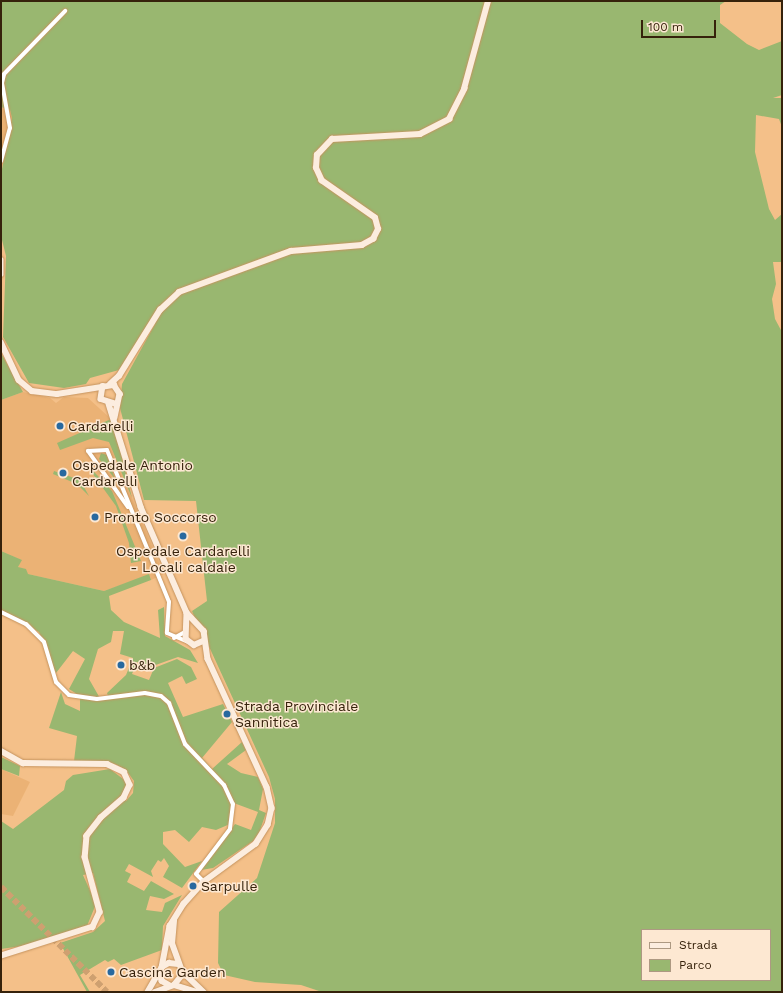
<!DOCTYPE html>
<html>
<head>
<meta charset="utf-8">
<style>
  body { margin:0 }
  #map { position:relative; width:783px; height:993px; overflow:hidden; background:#f4c089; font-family:"Work Sans",sans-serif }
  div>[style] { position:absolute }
  .built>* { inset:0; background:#ebb275 }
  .green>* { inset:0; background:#99b770 }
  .primary-tunnel>* { height:6px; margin-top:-3px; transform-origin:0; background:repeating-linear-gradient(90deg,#cea070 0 6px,transparent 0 9px) }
  .roads { filter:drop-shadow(0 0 1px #c5935e) drop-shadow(0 0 1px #c5935e) }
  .street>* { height:4px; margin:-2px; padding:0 2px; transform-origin:2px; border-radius:2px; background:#fff }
  .secondary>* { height:5.5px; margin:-2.75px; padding:0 2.75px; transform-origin:2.75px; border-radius:2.75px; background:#fceddf }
  .dots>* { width:11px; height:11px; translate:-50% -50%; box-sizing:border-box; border:2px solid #fde8d2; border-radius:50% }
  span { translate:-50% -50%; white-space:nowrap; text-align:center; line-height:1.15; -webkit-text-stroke:3px #fde8d2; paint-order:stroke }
  .poi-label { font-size:14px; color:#36220b }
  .left { translate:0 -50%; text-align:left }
  .frame { position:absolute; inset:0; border:2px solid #36220b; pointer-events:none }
  .legend { position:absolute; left:641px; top:929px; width:130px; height:52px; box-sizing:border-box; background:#fde8d2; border:1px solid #ad9982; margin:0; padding:5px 7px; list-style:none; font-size:12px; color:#36220b }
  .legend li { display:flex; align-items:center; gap:8px; height:20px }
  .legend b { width:20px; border:1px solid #ad9982 }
  .scale { position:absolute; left:641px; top:20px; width:75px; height:18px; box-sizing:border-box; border:2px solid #36220b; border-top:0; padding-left:5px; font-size:12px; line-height:14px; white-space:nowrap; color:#36220b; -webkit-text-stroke:3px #fde8d2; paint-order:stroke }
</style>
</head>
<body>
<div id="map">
  <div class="built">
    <div style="clip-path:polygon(1px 107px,10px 110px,12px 118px,1px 174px)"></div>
    <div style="clip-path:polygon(23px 392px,50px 398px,56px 403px,64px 397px,88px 398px,111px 419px,132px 498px,164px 574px,151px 580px,138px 579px,104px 591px,28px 574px,18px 567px,21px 560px,1px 551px,1px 400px)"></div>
    <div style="clip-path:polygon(1px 769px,30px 782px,13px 816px,1px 814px)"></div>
  </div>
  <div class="green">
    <div style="clip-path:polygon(evenodd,1px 1px,726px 1px,720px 5px,720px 23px,747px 44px,759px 50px,782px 41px,782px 95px,773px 98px,782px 98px,782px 127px,779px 119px,756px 115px,755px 152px,769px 209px,775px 220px,782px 214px,782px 262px,773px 262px,776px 284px,772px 299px,775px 319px,782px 332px,782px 992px,322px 992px,301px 985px,255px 982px,224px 975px,218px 963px,219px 912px,257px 878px,275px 823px,275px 799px,269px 777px,206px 640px,205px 627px,197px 623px,192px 611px,207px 601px,196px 501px,144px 500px,120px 408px,122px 384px,155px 324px,151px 319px,119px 370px,90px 378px,86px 384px,64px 388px,29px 383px,3px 337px,6px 256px,1px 236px,1px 174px,12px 118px,10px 110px,1px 107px,1px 1px,642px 930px,770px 930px,770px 980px,642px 980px,642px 930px)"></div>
    <div style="clip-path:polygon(1px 353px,23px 392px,1px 400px)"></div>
    <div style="clip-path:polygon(111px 419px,113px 421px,132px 498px,109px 442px,93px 438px,60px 450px,57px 443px)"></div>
    <div style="clip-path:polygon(101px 453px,107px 455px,115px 479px,99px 459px)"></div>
    <div style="clip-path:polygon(82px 459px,112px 491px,141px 561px,131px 563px,129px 543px,116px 506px)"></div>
    <div style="clip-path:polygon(54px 471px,80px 480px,89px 496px,77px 484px,53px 474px)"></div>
    <div style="clip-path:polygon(evenodd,1px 551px,22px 560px,18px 567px,26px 569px,28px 574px,104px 591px,149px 574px,151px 580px,109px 596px,111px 610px,124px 622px,160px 638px,158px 610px,164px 607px,165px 636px,190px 650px,198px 663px,178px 657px,150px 667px,137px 662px,132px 674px,149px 680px,154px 668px,177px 659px,191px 667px,197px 679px,186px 684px,182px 676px,168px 683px,183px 717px,223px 704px,232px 722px,202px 758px,212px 769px,242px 742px,246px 750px,227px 764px,241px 773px,258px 777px,263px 789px,259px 810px,266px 813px,259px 833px,253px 841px,213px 868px,201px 870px,235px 824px,251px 830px,258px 812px,231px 802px,230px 824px,216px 830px,202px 827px,189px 842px,175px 830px,163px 832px,163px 844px,185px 867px,202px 861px,182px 888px,163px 877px,169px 866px,164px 858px,161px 862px,158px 860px,151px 871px,153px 877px,129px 864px,125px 871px,131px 874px,127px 882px,144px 891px,151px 881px,174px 894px,164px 899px,150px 896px,146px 910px,162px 912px,165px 903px,182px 895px,163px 926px,162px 950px,121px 965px,114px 959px,108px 962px,105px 960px,80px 975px,90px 992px,87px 992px,60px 943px,93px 932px,105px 921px,93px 873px,83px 875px,96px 904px,87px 926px,36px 944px,1px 949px,1px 821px,13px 829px,64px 790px,66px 781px,73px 775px,110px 769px,127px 782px,123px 793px,126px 801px,133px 793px,134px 781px,126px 770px,115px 764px,74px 761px,77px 736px,49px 728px,61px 692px,65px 704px,80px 711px,80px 696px,69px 689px,85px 659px,73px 651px,56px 673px,39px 632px,1px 610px,1px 551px,113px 631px,124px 631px,120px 654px,133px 658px,126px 675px,107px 693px,109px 699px,101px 700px,89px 679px,98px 649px,111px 642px,113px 631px)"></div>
    <div style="clip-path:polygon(1px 757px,20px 766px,19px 776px,1px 769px)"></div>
  </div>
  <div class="primary-tunnel">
    <div style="left:1px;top:887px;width:149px;rotate:44.7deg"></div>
  </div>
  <div class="roads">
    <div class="street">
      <div style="left:1px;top:161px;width:34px;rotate:-75deg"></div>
      <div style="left:10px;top:128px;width:46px;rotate:-100.1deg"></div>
      <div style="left:2px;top:83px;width:9px;rotate:-77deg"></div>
      <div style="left:4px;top:74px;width:88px;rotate:-45.9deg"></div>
      <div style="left:128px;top:507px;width:69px;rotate:-125.5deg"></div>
      <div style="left:88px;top:451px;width:19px;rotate:-3deg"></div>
      <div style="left:107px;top:450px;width:164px;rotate:67.8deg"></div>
      <div style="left:169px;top:602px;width:31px;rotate:94deg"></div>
      <div style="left:167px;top:633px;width:25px;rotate:23deg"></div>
      <div style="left:1px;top:612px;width:28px;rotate:26deg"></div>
      <div style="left:26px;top:624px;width:25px;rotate:45deg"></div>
      <div style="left:44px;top:642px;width:42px;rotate:73.3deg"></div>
      <div style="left:56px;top:682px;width:18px;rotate:45deg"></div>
      <div style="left:69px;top:695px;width:28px;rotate:8deg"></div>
      <div style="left:97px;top:699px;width:48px;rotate:-7.1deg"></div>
      <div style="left:145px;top:693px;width:16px;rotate:11deg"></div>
      <div style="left:161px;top:696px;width:11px;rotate:41deg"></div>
      <div style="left:169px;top:703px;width:44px;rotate:68.7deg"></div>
      <div style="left:185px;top:744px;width:57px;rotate:46.4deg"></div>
      <div style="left:224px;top:785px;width:21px;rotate:65deg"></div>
      <div style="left:233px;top:804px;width:25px;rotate:97deg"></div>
      <div style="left:230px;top:829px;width:56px;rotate:127.1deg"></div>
      <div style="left:196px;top:874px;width:11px;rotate:45deg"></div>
      <div style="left:174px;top:638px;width:13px;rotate:-29deg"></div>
    </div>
    <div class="secondary">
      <div style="left:1px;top:260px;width:14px;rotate:90deg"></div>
      <div style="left:1px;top:342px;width:42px;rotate:64.7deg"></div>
      <div style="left:19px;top:380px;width:17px;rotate:40deg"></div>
      <div style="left:32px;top:391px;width:25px;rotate:7deg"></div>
      <div style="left:57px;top:394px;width:58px;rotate:-9deg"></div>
      <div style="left:114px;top:385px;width:11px;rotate:56deg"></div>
      <div style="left:120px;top:394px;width:24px;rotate:102deg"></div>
      <div style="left:110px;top:384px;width:12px;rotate:-42deg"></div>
      <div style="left:119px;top:376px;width:78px;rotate:-58.2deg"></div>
      <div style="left:160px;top:310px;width:26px;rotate:-43deg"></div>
      <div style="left:179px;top:292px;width:119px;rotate:-20.1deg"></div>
      <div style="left:291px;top:251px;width:71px;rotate:-4.8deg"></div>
      <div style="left:362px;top:245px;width:13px;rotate:-29deg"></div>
      <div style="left:373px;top:239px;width:11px;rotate:-63deg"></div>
      <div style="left:378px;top:229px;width:11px;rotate:-105deg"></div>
      <div style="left:375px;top:218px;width:65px;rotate:-145.1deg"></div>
      <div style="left:322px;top:181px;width:14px;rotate:-115deg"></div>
      <div style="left:316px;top:168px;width:13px;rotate:-86deg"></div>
      <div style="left:317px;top:155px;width:22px;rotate:-47deg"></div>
      <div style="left:332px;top:139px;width:88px;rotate:-3.3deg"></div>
      <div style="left:420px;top:134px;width:33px;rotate:-27deg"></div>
      <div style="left:449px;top:119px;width:34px;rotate:-63deg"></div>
      <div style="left:464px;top:89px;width:91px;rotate:-74.7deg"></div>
      <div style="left:103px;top:386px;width:13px;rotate:99deg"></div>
      <div style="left:101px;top:399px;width:13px;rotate:18deg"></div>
      <div style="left:109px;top:404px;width:108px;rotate:72.7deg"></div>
      <div style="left:141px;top:507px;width:116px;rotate:66.5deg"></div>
      <div style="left:187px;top:613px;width:25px;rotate:47deg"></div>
      <div style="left:204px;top:631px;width:28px;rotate:82deg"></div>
      <div style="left:208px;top:659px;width:141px;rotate:65.3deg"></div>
      <div style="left:267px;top:787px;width:22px;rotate:77deg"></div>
      <div style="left:272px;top:808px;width:17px;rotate:103deg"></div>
      <div style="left:268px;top:825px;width:22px;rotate:122deg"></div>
      <div style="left:256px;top:844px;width:64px;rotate:143.8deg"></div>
      <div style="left:204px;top:882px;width:30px;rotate:132deg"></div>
      <div style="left:184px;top:904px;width:26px;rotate:122deg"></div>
      <div style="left:170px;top:926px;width:43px;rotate:100.8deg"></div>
      <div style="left:162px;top:968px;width:28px;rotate:120deg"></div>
      <div style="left:187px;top:613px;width:26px;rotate:92deg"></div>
      <div style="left:186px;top:639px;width:10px;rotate:37deg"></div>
      <div style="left:194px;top:645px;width:10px;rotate:-24deg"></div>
      <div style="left:1px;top:751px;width:25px;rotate:29deg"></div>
      <div style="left:23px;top:763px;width:84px;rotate:0.7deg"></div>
      <div style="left:107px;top:764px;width:19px;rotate:25deg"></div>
      <div style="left:124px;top:772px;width:14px;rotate:65deg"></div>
      <div style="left:130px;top:785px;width:14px;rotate:115deg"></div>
      <div style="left:124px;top:798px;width:30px;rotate:139deg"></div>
      <div style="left:101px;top:818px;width:23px;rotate:128deg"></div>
      <div style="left:87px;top:836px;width:21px;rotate:95deg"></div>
      <div style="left:85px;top:857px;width:57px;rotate:74.7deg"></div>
      <div style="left:100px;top:912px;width:17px;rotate:115deg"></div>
      <div style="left:93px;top:927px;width:96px;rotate:162.5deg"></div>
      <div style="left:162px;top:967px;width:8px;rotate:-30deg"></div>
      <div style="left:169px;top:963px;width:9px;rotate:6deg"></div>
      <div style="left:183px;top:972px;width:29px;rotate:44deg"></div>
      <div style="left:160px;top:973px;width:8px;rotate:76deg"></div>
      <div style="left:162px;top:981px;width:8px;rotate:30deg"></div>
      <div style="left:174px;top:985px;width:14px;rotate:-51deg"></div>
      <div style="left:183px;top:974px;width:32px;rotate:-110deg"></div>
      <div style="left:172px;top:944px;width:23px;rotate:-85deg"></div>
      <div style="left:155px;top:992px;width:20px;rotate:-20deg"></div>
      <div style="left:174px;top:985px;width:24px;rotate:17deg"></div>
    </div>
  </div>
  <div class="dots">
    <div style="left:60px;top:426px;background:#28699f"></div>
    <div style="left:63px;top:473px;background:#28699f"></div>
    <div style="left:95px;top:517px;background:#28699f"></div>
    <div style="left:183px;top:536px;background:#28699f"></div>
    <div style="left:121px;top:665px;background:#28699f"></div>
    <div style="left:227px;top:714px;background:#28699f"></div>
    <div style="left:193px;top:886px;background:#28699f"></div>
    <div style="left:111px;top:972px;background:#28699f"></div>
  </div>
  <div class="poi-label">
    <span class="left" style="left:68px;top:426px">Cardarelli</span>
    <span class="left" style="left:72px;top:473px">Ospedale Antonio<br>Cardarelli</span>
    <span class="left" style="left:104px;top:517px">Pronto Soccorso</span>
    <span style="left:183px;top:559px">Ospedale Cardarelli<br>- Locali caldaie</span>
    <span class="left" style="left:129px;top:665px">b&amp;b</span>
    <span class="left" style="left:235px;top:714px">Strada Provinciale<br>Sannitica</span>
    <span class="left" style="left:201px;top:886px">Sarpulle</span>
    <span class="left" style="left:119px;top:972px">Cascina Garden</span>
  </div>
  <div class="frame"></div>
  <ul class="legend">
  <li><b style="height:5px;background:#fceddf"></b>Strada</li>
  <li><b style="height:11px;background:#99b770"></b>Parco</li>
  </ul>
  <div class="scale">100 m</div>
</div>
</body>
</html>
